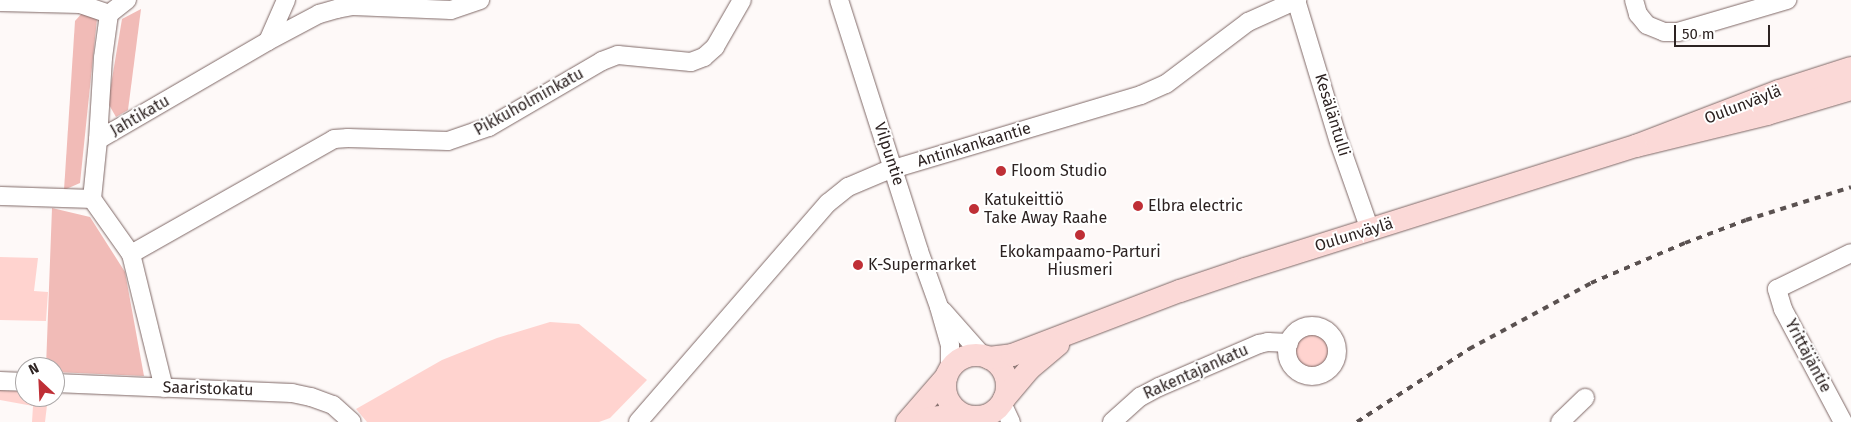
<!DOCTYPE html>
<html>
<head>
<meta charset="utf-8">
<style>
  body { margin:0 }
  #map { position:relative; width:1851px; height:422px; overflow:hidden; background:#fef9f8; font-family:"Fira Sans",sans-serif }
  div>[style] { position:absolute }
  .green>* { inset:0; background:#ffd3cf }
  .round { border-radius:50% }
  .forest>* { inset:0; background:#f1bbb7 }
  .roads { filter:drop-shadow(0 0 1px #7f6866) drop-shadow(0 0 1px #7f6866) }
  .minor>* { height:18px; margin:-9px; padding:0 9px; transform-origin:9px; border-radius:9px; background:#fff }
  .minor>.ring { margin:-9px; padding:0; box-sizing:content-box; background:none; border:18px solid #fff; border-radius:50% }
  .major>* { height:22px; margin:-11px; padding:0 11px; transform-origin:11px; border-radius:11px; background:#fbd9d7 }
  .major>.ring { margin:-11px; padding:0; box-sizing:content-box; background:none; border:22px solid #fbd9d7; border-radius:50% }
  .rail>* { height:4px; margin-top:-2px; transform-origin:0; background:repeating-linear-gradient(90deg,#5a5150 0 6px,transparent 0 12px) }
  .dots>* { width:14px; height:14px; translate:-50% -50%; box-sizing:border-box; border:2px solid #fff; border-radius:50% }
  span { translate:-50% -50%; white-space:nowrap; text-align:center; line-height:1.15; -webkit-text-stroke:4px #fff; paint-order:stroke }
  .street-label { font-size:16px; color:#2d2322 }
  .poi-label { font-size:16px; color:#2d2322 }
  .left { translate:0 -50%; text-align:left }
  .north { position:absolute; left:15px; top:357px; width:50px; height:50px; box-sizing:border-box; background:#fff; border:1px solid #aba7a7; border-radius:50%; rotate:335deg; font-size:14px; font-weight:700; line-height:20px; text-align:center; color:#2d2322 }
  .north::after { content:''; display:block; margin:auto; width:18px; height:22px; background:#bf2f36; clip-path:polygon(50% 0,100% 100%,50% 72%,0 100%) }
  .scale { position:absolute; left:1674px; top:25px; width:96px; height:22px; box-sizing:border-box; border:2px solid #2d2322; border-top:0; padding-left:6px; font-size:15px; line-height:18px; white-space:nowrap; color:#2d2322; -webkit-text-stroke:4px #fff; paint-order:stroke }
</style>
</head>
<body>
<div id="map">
  <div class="green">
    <div style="clip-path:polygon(0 257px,38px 258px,34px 291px,48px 292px,46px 321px,0 320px)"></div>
    <div style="clip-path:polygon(550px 322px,579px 324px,647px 380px,610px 418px,599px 422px,367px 422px,356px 409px,442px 360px,497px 338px)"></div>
    <div class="round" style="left:1295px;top:333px;width:36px;height:36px"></div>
    <div style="clip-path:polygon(0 390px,25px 391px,25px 397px,48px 397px,45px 422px,32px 422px,33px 406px,0 400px)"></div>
  </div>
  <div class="forest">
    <div style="clip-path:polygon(141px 9px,128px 110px,116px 117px,108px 103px,122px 19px)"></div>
    <div style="clip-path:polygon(83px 12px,97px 19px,80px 183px,64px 190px,75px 21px)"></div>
    <div style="clip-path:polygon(52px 208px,90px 217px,125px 272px,144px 376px,55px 372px,55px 367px,46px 367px)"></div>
  </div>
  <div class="roads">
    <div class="minor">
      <div style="left:127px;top:0;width:23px;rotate:142deg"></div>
      <div style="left:109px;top:14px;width:44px;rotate:97.8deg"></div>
      <div style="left:103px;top:58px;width:82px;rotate:93.5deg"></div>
      <div style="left:98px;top:140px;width:59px;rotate:95.8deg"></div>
      <div style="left:92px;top:199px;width:67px;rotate:54.7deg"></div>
      <div style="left:131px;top:254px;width:138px;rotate:76.2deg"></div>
      <div style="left:839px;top:0;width:263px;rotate:72.3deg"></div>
      <div style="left:919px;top:251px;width:59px;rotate:70.3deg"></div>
      <div style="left:939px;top:307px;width:40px;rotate:74deg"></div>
      <div style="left:950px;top:345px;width:23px;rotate:90deg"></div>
      <div style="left:1296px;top:0;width:148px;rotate:73.2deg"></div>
      <div style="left:1339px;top:142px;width:93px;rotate:70.6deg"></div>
      <div style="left:1634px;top:0;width:15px;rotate:74deg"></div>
      <div style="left:1638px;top:14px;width:14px;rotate:51deg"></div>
      <div style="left:1647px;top:25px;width:18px;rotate:22deg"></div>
      <div style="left:1664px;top:32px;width:14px"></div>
      <div style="left:1678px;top:32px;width:114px;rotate:-16.4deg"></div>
      <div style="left:0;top:2px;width:80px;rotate:1.4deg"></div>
      <div style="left:80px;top:4px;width:31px;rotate:19deg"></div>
      <div style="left:268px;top:41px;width:58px;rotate:-27.9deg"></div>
      <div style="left:319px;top:14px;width:19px;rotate:-16deg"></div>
      <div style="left:337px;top:9px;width:16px;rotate:-11deg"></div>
      <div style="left:353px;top:6px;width:98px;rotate:2.3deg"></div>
      <div style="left:451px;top:10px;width:31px;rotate:-19deg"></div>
      <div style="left:98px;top:140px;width:197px;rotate:-30.2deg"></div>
      <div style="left:268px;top:41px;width:45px;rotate:-66.3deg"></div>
      <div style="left:0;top:196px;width:92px;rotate:1.9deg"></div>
      <div style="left:131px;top:254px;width:233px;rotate:-29.5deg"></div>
      <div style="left:334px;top:139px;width:14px;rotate:-4deg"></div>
      <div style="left:348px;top:138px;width:100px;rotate:1.7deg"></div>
      <div style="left:448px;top:141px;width:43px;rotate:-18.9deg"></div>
      <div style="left:489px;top:127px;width:131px;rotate:-30.3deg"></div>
      <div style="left:602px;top:61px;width:17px;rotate:-21deg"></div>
      <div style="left:618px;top:55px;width:73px;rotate:5.5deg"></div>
      <div style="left:691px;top:62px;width:14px;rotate:-21deg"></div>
      <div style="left:704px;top:57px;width:15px;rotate:-42deg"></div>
      <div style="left:715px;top:47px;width:54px;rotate:-60.1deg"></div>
      <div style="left:943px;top:311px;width:60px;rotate:48.4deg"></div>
      <div class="ring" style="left:1287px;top:326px;width:32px;height:32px"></div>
      <div style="left:0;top:381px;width:25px;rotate:2deg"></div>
      <div style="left:55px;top:383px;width:237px;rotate:2.4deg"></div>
      <div style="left:292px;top:393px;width:19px;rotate:12deg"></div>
      <div style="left:311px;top:397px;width:23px;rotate:20deg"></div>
      <div style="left:333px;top:405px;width:25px;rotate:42deg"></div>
      <div style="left:1002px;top:403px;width:21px;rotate:65deg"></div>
      <div style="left:972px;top:417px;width:9px;rotate:32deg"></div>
      <div style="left:638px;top:422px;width:290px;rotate:-49.1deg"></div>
      <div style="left:828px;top:203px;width:26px;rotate:-39deg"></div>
      <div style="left:848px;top:187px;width:38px;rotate:-23deg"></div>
      <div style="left:883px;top:172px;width:269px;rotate:-16.6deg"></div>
      <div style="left:1141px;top:95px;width:27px;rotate:-24deg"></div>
      <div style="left:1166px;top:84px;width:103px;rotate:-37.1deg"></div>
      <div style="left:1248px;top:22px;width:54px;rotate:-24.2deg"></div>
      <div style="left:1112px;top:422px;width:38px;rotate:-42deg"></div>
      <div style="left:1140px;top:397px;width:21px;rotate:-28deg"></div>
      <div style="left:1159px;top:387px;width:109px;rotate:-23.3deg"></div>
      <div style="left:1259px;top:344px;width:9px;rotate:-13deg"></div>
      <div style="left:1268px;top:342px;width:21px;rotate:3deg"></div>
      <div style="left:1560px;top:422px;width:35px;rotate:-44deg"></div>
      <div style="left:1843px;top:422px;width:128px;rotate:-118deg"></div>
      <div style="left:1783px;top:309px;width:21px;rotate:-107deg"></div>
      <div style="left:1777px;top:289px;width:82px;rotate:-25.9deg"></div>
    </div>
    <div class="major">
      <div style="left:1851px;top:68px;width:76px;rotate:162.3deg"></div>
      <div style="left:1779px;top:91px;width:153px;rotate:159deg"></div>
      <div style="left:1636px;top:146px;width:135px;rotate:-13.7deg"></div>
      <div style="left:1767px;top:114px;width:88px;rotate:-16.6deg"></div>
      <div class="ring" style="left:945px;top:355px;width:40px;height:40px"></div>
      <div style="left:989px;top:358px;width:23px;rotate:-7deg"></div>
      <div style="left:1012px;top:355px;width:180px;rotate:-20.9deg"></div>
      <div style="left:1180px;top:291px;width:69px;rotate:-18.7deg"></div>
      <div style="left:1245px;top:269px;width:410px;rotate:-17.5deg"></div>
      <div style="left:1004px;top:399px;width:39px;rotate:-50deg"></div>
      <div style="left:1029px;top:369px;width:38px;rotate:-40deg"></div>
      <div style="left:907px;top:422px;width:60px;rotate:-49.1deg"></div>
      <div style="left:923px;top:422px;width:9px;rotate:-27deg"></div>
      <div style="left:931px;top:418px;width:31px;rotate:-6deg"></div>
    </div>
  </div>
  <div class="rail">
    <div style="left:1357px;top:422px;width:134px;rotate:-33.1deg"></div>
    <div style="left:1469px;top:349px;width:139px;rotate:-28.4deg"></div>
    <div style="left:1591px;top:283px;width:102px;rotate:-23.1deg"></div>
    <div style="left:1685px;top:243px;width:65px;rotate:-20.7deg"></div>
    <div style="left:1746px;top:220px;width:110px;rotate:-17.4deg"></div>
  </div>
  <div class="dots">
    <div style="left:1001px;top:171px;background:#bf2f36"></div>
    <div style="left:1138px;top:206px;background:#bf2f36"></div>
    <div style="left:974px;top:209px;background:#bf2f36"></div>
    <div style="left:1080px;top:235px;background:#bf2f36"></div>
    <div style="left:858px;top:265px;background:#bf2f36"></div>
  </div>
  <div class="street-label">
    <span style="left:529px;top:102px;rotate:-29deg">Pikkuholminkatu</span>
    <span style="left:1743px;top:105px;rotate:-21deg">Oulunväylä</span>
    <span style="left:1332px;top:115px;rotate:73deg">Kesäläntulli</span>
    <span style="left:140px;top:116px;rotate:-30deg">Jahtikatu</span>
    <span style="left:974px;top:145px;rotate:-17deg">Antinkankaantie</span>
    <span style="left:889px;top:154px;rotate:72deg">Vilpuntie</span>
    <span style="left:1354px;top:235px;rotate:-17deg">Oulunväylä</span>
    <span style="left:1808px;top:356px;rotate:62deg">Yrittäjäntie</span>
    <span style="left:1196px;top:372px;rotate:-24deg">Rakentajankatu</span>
    <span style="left:208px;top:389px;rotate:2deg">Saaristokatu</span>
  </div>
  <div class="poi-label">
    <span class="left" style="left:1011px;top:171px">Floom Studio</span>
    <span class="left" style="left:984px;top:209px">Katukeittiö<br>Take Away Raahe</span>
    <span class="left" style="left:1148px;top:206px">Elbra electric</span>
    <span style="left:1080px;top:261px">Ekokampaamo-Parturi<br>Hiusmeri</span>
    <span class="left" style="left:868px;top:265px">K-Supermarket</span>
  </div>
  <div class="north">N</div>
  <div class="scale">50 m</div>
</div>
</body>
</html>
